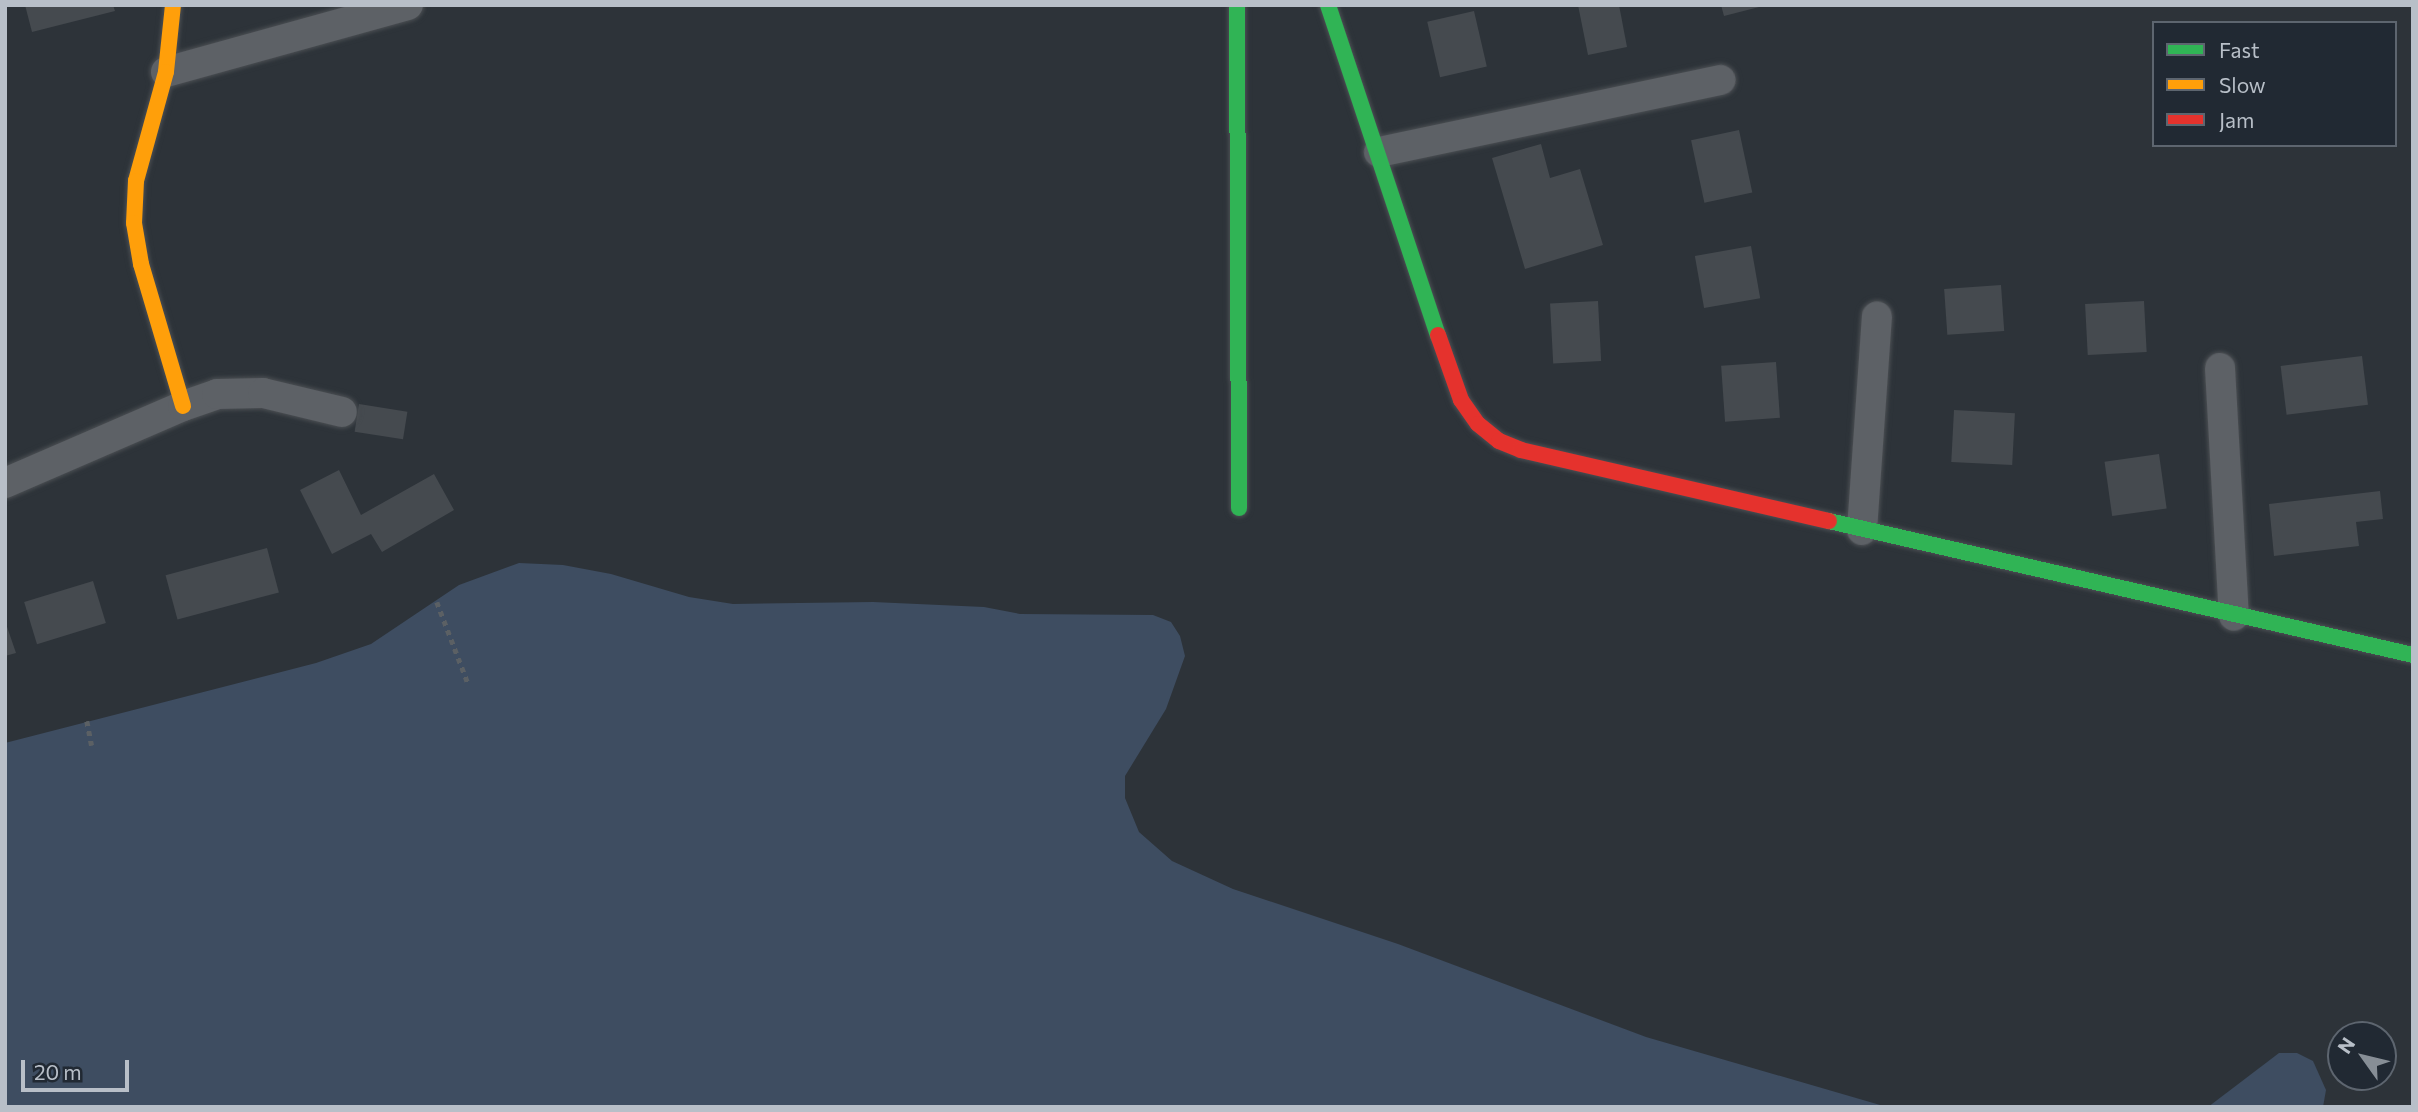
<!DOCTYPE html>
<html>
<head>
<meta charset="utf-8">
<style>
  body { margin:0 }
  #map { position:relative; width:2418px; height:1112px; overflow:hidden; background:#2d3339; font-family:Commissioner,sans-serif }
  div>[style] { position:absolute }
  .water>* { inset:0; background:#3e4d61 }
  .building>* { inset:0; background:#454a4f; transform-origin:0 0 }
  .path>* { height:4.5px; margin-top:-2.25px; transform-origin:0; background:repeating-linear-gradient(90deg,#5b6064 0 5px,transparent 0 10px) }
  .roads { filter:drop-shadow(0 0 2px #4b4f53) drop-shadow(0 0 2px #4b4f53) }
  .street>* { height:30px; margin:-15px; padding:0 15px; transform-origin:15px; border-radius:15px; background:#5d6166 }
  .fast>* { height:16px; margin:-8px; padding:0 8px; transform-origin:8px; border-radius:8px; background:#30b455 }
  .slow>* { height:16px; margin:-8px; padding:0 8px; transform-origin:8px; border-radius:8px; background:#ff9f0a }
  .jam>* { height:16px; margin:-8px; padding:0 8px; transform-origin:8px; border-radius:8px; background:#e5322d }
  span { translate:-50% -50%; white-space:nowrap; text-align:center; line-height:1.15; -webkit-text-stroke:5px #212933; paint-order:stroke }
  .frame { position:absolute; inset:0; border:7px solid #b8bfc8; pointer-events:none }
  .legend { position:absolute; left:2152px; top:21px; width:245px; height:126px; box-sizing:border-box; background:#212933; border:2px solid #5d656f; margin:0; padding:9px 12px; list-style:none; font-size:21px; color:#b8bfc8 }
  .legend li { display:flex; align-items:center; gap:14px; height:35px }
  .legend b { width:35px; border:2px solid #5d656f }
  .north { position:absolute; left:2327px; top:1021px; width:70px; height:70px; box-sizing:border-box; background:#212933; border:2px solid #5d656f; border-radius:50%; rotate:304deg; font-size:19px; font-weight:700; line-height:28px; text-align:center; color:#b8bfc8 }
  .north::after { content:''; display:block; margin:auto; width:24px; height:32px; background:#878e96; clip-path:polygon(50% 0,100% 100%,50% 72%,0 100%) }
  .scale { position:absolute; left:21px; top:1060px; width:108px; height:32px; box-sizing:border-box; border:4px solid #b8bfc8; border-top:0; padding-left:9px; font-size:21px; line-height:24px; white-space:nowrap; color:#b8bfc8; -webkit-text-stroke:5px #212933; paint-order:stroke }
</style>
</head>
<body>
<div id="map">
  <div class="water">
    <div style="clip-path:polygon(519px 563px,563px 565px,611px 574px,689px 597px,733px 604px,873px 602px,984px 607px,1020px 614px,1153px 615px,1171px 622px,1180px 636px,1185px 656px,1166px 709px,1125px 776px,1125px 798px,1139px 832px,1172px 861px,1233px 889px,1398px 944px,1646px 1037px,1887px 1107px,5px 1107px,5px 743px,316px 663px,371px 644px,459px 585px)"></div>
    <div style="clip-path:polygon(2279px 1053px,2297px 1053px,2313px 1061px,2326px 1090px,2323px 1107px,2208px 1107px)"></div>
  </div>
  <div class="building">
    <div style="clip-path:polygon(25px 5px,113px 5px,115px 11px,32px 32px)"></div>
    <div style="clip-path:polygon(1578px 5px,1619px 5px,1627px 47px,1588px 55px)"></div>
    <div style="clip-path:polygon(1721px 5px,1763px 5px,1763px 6px,1724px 16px)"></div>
    <div style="left:1474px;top:11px;width:57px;height:48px;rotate:77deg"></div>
    <div style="left:1739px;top:130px;width:64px;height:49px;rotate:78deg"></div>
    <div style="clip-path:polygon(1541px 144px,1550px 178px,1580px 169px,1603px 245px,1525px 269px,1492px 158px)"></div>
    <div style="left:1751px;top:246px;width:53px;height:57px;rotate:80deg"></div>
    <div style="left:2001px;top:285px;width:46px;height:57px;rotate:86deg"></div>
    <div style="left:1598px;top:301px;width:60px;height:48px;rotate:87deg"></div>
    <div style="left:2144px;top:301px;width:51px;height:59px;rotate:87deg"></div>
    <div style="left:2362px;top:356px;width:49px;height:82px;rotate:83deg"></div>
    <div style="left:1776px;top:362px;width:56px;height:55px;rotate:86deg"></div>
    <div style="left:359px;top:404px;width:49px;height:28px;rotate:9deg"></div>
    <div style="left:1954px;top:410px;width:61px;height:52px;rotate:3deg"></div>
    <div style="left:2159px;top:454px;width:55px;height:55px;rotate:82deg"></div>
    <div style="clip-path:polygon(339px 470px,361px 515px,434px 474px,454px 510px,382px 552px,371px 534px,332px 554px,300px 490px)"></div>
    <div style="clip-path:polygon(2380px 491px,2383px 519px,2356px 522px,2359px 546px,2274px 556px,2269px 504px)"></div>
    <div style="left:267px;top:548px;width:46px;height:105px;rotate:75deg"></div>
    <div style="left:93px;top:581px;width:44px;height:72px;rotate:73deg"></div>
    <div style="clip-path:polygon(5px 621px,16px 653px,5px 656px)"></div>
  </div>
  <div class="path">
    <div style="left:437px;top:602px;width:87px;rotate:69.1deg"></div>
    <div style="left:87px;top:721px;width:25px;rotate:79deg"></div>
  </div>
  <div class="roads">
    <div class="street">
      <div style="left:166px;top:72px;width:251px;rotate:-15.5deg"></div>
      <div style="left:1379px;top:152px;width:349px;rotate:-11.9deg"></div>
      <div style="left:2220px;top:368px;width:248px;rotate:86.8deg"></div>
      <div style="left:5px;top:483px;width:194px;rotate:-23.4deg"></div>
      <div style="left:183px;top:406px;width:36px;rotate:-19deg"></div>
      <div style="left:217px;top:394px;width:46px;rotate:-1.2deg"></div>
      <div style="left:263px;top:393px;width:81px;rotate:13.5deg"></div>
      <div style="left:1862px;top:530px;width:214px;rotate:-86deg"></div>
    </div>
    <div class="fast">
      <div style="left:1237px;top:5px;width:503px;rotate:89.77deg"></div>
      <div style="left:1328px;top:5px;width:348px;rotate:71.6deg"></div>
      <div style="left:1829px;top:521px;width:599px;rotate:12.92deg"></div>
    </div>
    <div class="slow">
      <div style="left:173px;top:5px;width:67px;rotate:96deg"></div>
      <div style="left:166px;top:72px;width:113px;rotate:105.4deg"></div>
      <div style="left:136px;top:181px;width:42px;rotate:92.7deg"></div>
      <div style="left:134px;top:223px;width:42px;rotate:80.3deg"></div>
      <div style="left:141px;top:264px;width:148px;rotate:73.5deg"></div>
    </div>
    <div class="jam">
      <div style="left:1438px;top:335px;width:69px;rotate:70.5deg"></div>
      <div style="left:1461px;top:400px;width:29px;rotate:55deg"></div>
      <div style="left:1478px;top:424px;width:27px;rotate:39deg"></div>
      <div style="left:1499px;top:441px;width:24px;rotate:22deg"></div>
      <div style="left:1521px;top:450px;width:316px;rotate:13deg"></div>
    </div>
  </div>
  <div class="frame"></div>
  <ul class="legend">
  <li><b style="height:9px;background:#30b455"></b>Fast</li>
  <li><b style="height:9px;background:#ff9f0a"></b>Slow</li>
  <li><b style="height:9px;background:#e5322d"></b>Jam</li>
  </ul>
  <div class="north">N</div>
  <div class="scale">20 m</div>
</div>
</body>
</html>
